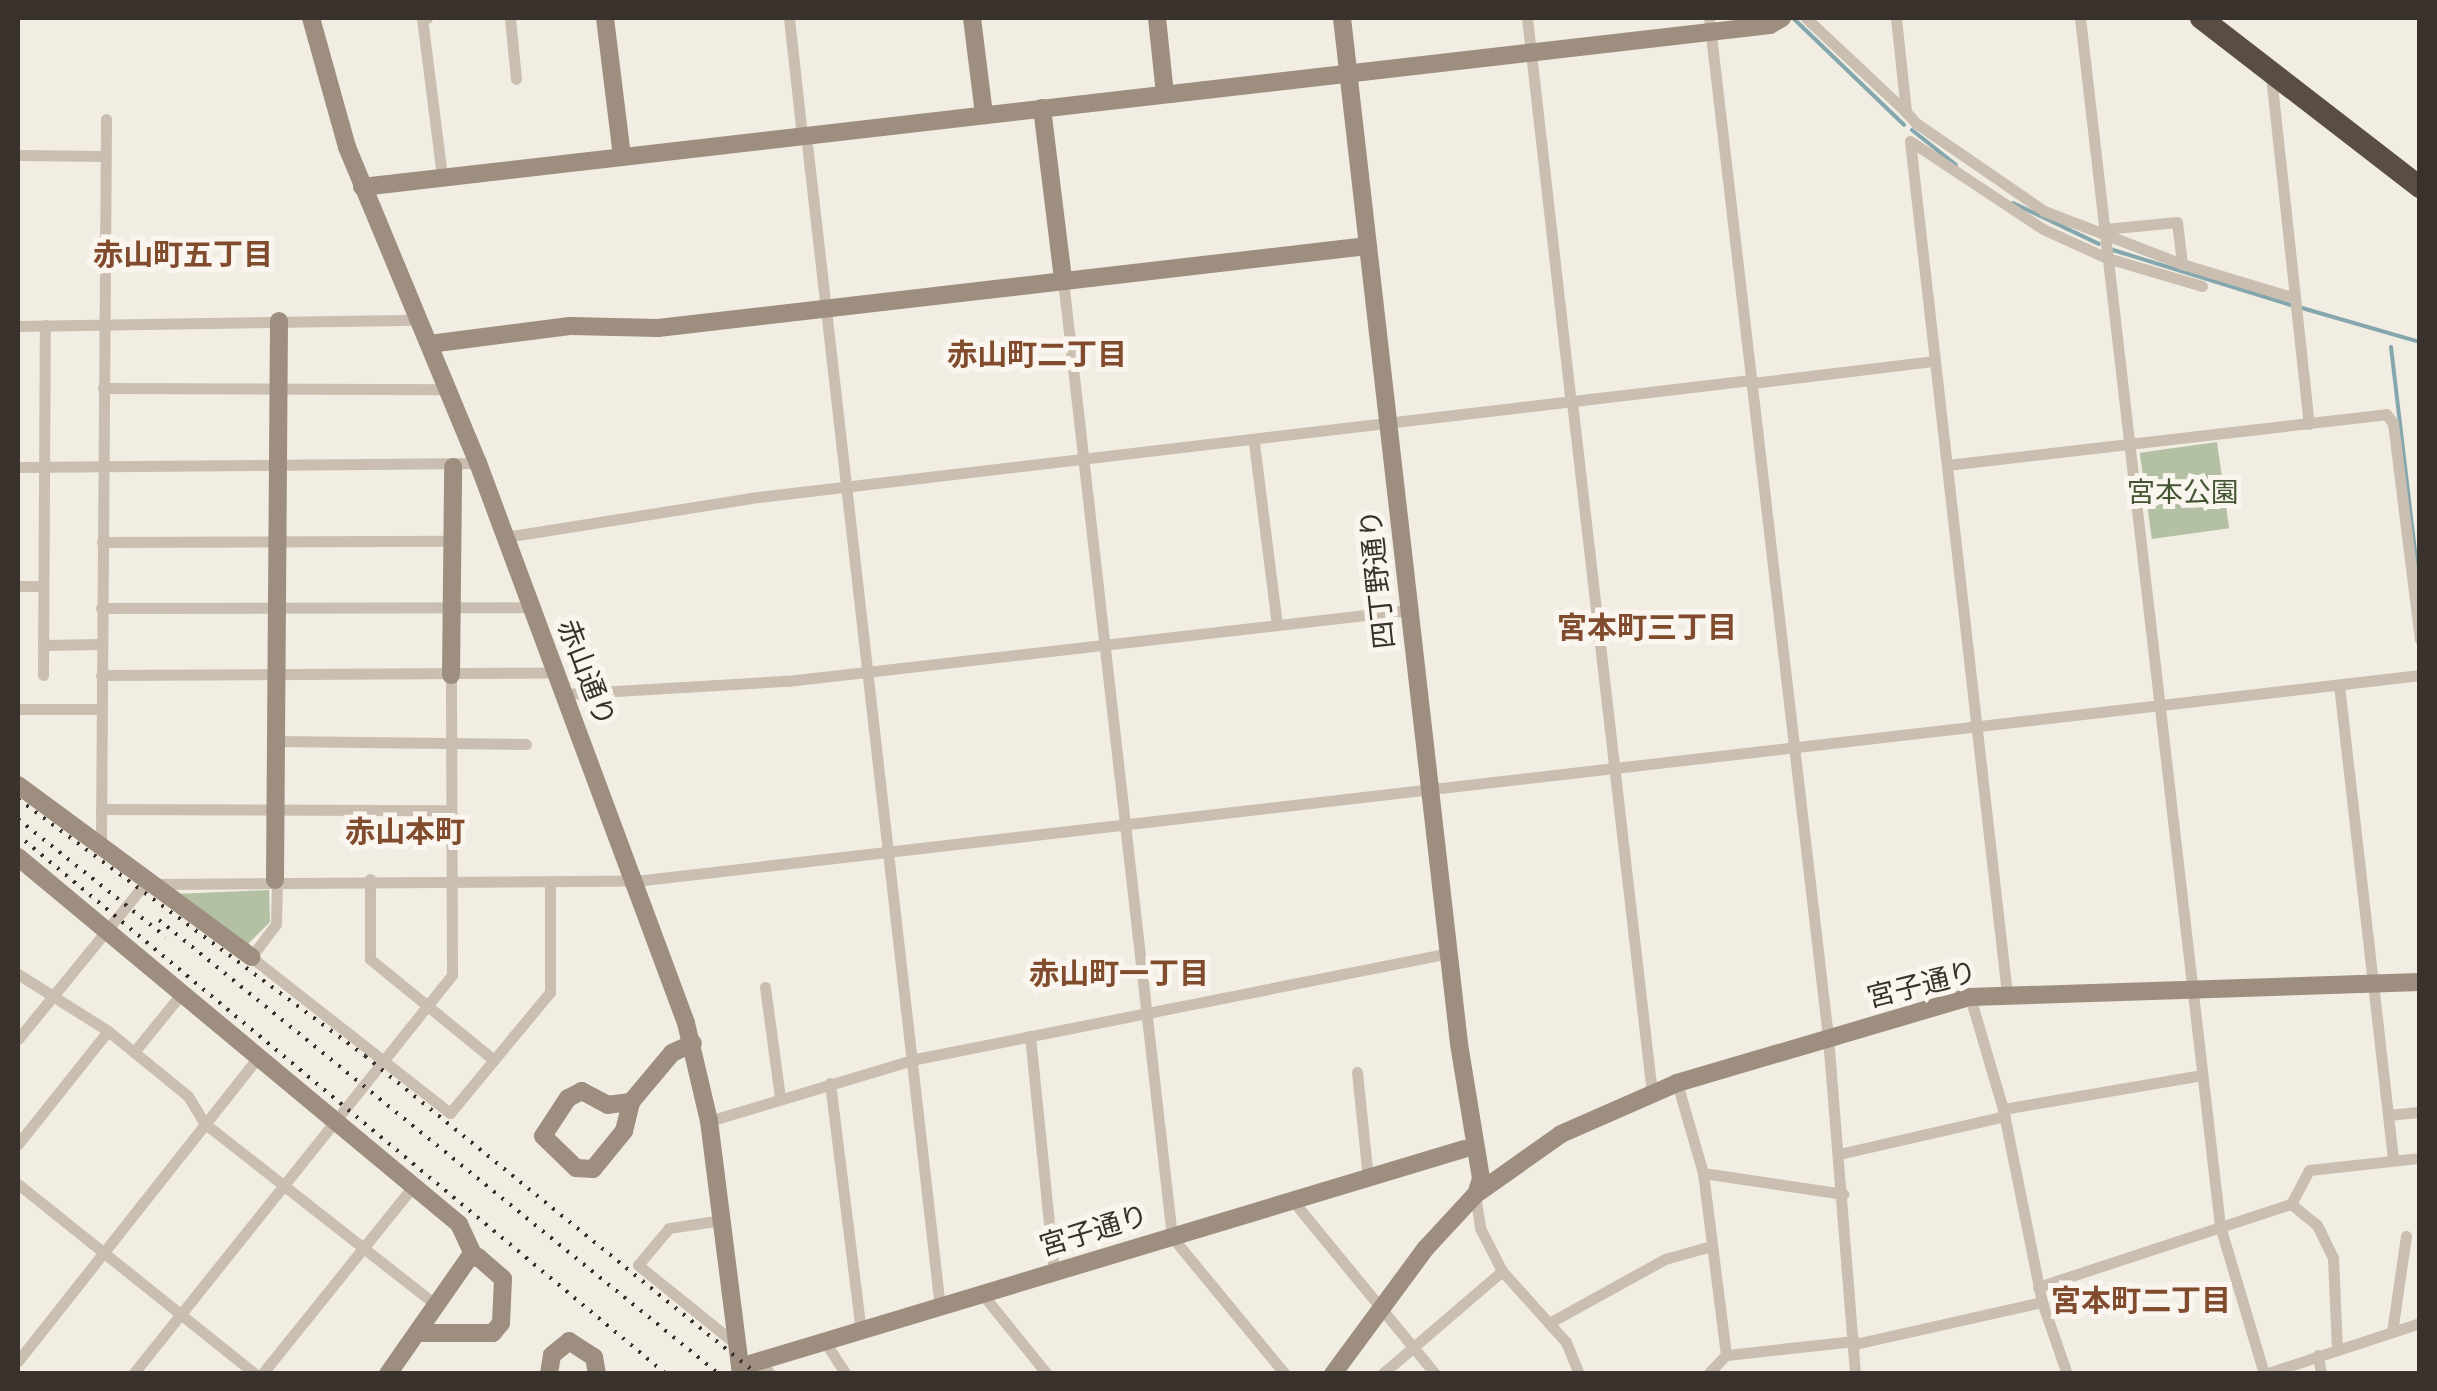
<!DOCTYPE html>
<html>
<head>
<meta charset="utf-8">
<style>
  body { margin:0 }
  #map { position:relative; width:2437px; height:1391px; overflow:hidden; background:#f2ede2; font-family:"DM Sans","Noto Sans JP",sans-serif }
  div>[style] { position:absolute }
  .green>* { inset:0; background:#b3c0a3; transform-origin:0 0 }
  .stream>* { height:4px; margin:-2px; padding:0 2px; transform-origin:2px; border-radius:2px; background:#84a6ad }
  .street>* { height:11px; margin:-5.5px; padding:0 5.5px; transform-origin:5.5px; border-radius:5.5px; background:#c9beaf }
  .secondary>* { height:18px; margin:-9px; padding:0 9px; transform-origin:9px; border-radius:9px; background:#9d8e80 }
  .highway>* { height:22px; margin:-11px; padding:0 11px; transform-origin:11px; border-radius:11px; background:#594d44 }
  .rail>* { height:4px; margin-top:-2px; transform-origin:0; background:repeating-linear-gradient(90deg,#39322c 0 2.5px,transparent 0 10.5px) }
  span { translate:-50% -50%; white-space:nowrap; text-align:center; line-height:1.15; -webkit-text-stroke:10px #faf6ef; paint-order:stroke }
  .park-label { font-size:28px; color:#445532 }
  .street-label { font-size:28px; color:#39322c }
  .neighbourhood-label { font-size:30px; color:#814b2d; font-weight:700 }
  .frame { position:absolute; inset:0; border:20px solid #39322c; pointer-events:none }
</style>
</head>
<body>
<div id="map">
  <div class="green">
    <div style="left:2217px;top:442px;width:87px;height:78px;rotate:82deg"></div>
    <div style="clip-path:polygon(269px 890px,270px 922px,245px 947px,175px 894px)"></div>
  </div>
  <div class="stream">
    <div style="left:1793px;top:18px;width:154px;rotate:43.9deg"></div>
    <div style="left:1912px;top:130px;width:56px;rotate:38.5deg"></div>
    <div style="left:2013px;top:203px;width:95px;rotate:25.5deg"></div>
    <div style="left:2113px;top:250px;width:186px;rotate:17.2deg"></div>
    <div style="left:2302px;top:308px;width:123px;rotate:16.1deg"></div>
    <div style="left:2391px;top:347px;width:222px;rotate:83.3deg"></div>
  </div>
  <div class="street">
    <div style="left:427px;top:18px;width:5px;rotate:180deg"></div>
    <div style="left:422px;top:18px;width:159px;rotate:82.8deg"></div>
    <div style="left:510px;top:18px;width:61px;rotate:84.4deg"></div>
    <div style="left:789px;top:18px;width:118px;rotate:83.7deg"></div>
    <div style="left:1527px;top:18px;width:387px;rotate:83.5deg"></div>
    <div style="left:1709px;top:18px;width:1026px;rotate:83.34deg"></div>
    <div style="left:1828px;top:1037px;width:338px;rotate:85.4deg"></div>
    <div style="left:1806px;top:18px;width:137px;rotate:43.2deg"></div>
    <div style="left:1896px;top:18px;width:95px;rotate:83.9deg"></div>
    <div style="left:1906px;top:112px;width:15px;rotate:48deg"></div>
    <div style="left:1916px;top:123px;width:155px;rotate:34.5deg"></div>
    <div style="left:2044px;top:211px;width:148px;rotate:21deg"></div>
    <div style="left:2080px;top:18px;width:1216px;rotate:83.39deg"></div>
    <div style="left:2220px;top:1226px;width:154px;rotate:73.4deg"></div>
    <div style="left:2271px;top:76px;width:350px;rotate:83.8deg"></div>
    <div style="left:806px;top:135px;width:1180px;rotate:83.48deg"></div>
    <div style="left:18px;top:155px;width:87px;rotate:0.7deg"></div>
    <div style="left:2105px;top:229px;width:72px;rotate:-5.6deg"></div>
    <div style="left:2177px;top:222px;width:42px;rotate:83.2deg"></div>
    <div style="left:2182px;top:264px;width:118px;rotate:16.7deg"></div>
    <div style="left:1063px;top:280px;width:963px;rotate:83.5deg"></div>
    <div style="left:1172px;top:1237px;width:178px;rotate:50.5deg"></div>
    <div style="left:18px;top:326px;width:401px;rotate:-0.9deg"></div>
    <div style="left:1752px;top:383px;width:184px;rotate:-6.9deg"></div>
    <div style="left:103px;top:388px;width:344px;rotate:0.2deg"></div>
    <div style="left:1572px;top:402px;width:696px;rotate:83.4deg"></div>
    <div style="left:1254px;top:443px;width:182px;rotate:82.8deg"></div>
    <div style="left:1947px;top:465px;width:442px;rotate:-6.6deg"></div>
    <div style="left:2386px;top:414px;width:11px;rotate:52deg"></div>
    <div style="left:2393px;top:423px;width:218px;rotate:82.9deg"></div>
    <div style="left:18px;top:467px;width:460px;rotate:-0.5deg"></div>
    <div style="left:505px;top:537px;width:248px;rotate:-9deg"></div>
    <div style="left:750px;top:498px;width:1008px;rotate:-6.72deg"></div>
    <div style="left:102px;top:542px;width:350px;rotate:-0.2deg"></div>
    <div style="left:18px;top:586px;width:25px"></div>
    <div style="left:101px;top:608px;width:430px;rotate:-0.1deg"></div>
    <div style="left:43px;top:645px;width:58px;rotate:-1deg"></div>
    <div style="left:43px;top:675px;width:350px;rotate:-89.7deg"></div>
    <div style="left:101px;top:675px;width:456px;rotate:-0.3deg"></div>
    <div style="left:2339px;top:685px;width:478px;rotate:83.5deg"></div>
    <div style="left:565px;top:694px;width:222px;rotate:-3.4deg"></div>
    <div style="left:787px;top:681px;width:626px;rotate:-6.51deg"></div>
    <div style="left:18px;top:709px;width:83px"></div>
    <div style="left:276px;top:741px;width:250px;rotate:0.7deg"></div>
    <div style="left:101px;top:809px;width:349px;rotate:0.2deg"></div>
    <div style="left:95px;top:844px;width:8px;rotate:-45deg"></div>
    <div style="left:101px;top:838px;width:719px;rotate:-89.6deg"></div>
    <div style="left:370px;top:879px;width:80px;rotate:90deg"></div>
    <div style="left:370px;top:959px;width:160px;rotate:39.2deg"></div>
    <div style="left:277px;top:880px;width:44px;rotate:91.3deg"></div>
    <div style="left:276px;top:924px;width:41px;rotate:127.1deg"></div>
    <div style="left:251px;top:957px;width:253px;rotate:38.1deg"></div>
    <div style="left:450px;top:1113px;width:157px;rotate:-50.4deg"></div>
    <div style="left:550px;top:992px;width:110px;rotate:-90deg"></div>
    <div style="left:151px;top:884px;width:484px;rotate:-0.4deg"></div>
    <div style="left:635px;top:881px;width:1797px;rotate:-6.58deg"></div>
    <div style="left:18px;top:974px;width:107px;rotate:32.3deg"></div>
    <div style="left:108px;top:1031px;width:103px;rotate:39.1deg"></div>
    <div style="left:188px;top:1096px;width:31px;rotate:59deg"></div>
    <div style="left:204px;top:1123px;width:295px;rotate:38.1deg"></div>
    <div style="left:765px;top:987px;width:112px;rotate:82.3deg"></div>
    <div style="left:2007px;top:994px;width:858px;rotate:-96.49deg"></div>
    <div style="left:1910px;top:141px;width:159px;rotate:33.5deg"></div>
    <div style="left:2043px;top:229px;width:70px;rotate:24.4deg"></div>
    <div style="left:2107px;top:258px;width:99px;rotate:16.4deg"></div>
    <div style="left:1970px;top:997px;width:117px;rotate:73.6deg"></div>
    <div style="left:2003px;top:1109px;width:197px;rotate:78.6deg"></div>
    <div style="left:2042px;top:1302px;width:76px;rotate:70.9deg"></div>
    <div style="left:1030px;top:1036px;width:237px;rotate:84.2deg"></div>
    <div style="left:18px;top:1039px;width:204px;rotate:-50.8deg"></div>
    <div style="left:134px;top:1052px;width:76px;rotate:-50.9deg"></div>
    <div style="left:1357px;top:1072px;width:107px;rotate:84.1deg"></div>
    <div style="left:830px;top:1083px;width:250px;rotate:82.9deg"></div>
    <div style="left:1677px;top:1083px;width:94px;rotate:73.9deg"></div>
    <div style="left:2003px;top:1109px;width:202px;rotate:-9.7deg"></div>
    <div style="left:2389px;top:1115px;width:31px;rotate:-6deg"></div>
    <div style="left:709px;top:1121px;width:216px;rotate:-16.7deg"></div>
    <div style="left:916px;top:1059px;width:543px;rotate:-11.25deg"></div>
    <div style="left:18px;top:1144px;width:144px;rotate:-51.5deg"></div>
    <div style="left:1839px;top:1154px;width:170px;rotate:-12.9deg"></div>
    <div style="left:18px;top:1184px;width:304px;rotate:38.7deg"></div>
    <div style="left:1475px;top:1195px;width:33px;rotate:81deg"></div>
    <div style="left:1480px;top:1228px;width:48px;rotate:62.9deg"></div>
    <div style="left:1502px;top:1271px;width:96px;rotate:48deg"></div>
    <div style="left:1566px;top:1342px;width:35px;rotate:68deg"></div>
    <div style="left:1293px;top:1201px;width:224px;rotate:50.6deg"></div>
    <div style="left:2291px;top:1204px;width:33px;rotate:39deg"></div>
    <div style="left:2317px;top:1225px;width:37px;rotate:64deg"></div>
    <div style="left:2333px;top:1258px;width:92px;rotate:87.5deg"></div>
    <div style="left:722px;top:1220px;width:54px;rotate:171.4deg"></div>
    <div style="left:669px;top:1228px;width:48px;rotate:130deg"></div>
    <div style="left:638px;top:1265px;width:126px;rotate:38.9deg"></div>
    <div style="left:2038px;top:1287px;width:266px;rotate:-18.2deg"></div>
    <div style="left:2291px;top:1204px;width:38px;rotate:-62deg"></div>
    <div style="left:2309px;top:1170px;width:112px;rotate:-6.2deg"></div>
    <div style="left:983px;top:1295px;width:102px;rotate:51deg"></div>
    <div style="left:1549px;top:1323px;width:132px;rotate:-28.9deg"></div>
    <div style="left:1665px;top:1259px;width:48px;rotate:-15.8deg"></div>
    <div style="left:2392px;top:1332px;width:97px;rotate:-81.7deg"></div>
    <div style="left:825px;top:1342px;width:38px;rotate:57deg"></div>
    <div style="left:1855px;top:1344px;width:192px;rotate:-12.7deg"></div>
    <div style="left:1726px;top:1355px;width:129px;rotate:-6.2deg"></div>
    <div style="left:2318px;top:1355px;width:19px;rotate:81deg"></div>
    <div style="left:18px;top:1361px;width:386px;rotate:-51.7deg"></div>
    <div style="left:760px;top:1361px;width:16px;rotate:52deg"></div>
    <div style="left:133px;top:1374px;width:511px;rotate:-51.36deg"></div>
    <div style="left:452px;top:975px;width:300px;rotate:-90.2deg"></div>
    <div style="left:262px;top:1374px;width:241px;rotate:-51.2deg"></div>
    <div style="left:1382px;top:1374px;width:158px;rotate:-40.6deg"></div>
    <div style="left:1708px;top:1374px;width:26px;rotate:-47deg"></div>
    <div style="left:1726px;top:1355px;width:183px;rotate:-97.2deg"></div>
    <div style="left:1703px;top:1173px;width:142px;rotate:8.5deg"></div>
    <div style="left:2265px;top:1374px;width:163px;rotate:-18.2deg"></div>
  </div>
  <div class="secondary">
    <div style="left:311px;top:18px;width:134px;rotate:74.4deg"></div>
    <div style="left:347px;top:147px;width:342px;rotate:67.5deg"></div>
    <div style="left:478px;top:463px;width:597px;rotate:69.62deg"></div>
    <div style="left:686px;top:1023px;width:101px;rotate:76.8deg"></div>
    <div style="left:709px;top:1121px;width:255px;rotate:82.8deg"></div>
    <div style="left:605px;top:18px;width:140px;rotate:83deg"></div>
    <div style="left:972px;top:18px;width:98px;rotate:82.9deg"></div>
    <div style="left:1157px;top:18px;width:76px;rotate:84deg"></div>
    <div style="left:1342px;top:18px;width:1033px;rotate:83.49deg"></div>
    <div style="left:1459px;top:1044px;width:137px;rotate:80.7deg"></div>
    <div style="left:1481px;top:1179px;width:16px;rotate:108deg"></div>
    <div style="left:1042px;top:108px;width:173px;rotate:83deg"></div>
    <div style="left:362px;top:187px;width:1417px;rotate:-6.56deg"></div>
    <div style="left:1770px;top:25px;width:14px;rotate:-30deg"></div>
    <div style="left:429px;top:344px;width:142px;rotate:-7.3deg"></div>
    <div style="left:570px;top:326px;width:88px;rotate:1.3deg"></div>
    <div style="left:658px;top:328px;width:714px;rotate:-6.6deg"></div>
    <div style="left:451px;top:675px;width:208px;rotate:-89.4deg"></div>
    <div style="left:18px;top:785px;width:290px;rotate:36.4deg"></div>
    <div style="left:18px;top:857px;width:574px;rotate:39.77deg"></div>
    <div style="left:459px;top:1224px;width:35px;rotate:65deg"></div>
    <div style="left:275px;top:880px;width:559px;rotate:-89.59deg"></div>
    <div style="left:631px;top:1102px;width:23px;rotate:173deg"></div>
    <div style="left:608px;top:1105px;width:30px;rotate:-152deg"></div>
    <div style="left:582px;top:1091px;width:16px;rotate:153deg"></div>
    <div style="left:568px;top:1098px;width:45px;rotate:123.3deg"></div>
    <div style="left:543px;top:1136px;width:46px;rotate:44.1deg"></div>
    <div style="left:576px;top:1168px;width:17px;rotate:3deg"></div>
    <div style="left:593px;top:1169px;width:49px;rotate:-50.8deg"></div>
    <div style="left:624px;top:1131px;width:30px;rotate:-76deg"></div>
    <div style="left:631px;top:1102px;width:64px;rotate:-50.1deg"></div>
    <div style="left:672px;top:1053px;width:23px;rotate:-25deg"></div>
    <div style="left:740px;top:1367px;width:756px;rotate:-16.76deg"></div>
    <div style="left:388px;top:1374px;width:141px;rotate:-55.1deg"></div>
    <div style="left:469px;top:1258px;width:9px;rotate:-6deg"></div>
    <div style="left:478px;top:1257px;width:33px;rotate:41deg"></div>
    <div style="left:503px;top:1279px;width:44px;rotate:92.6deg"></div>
    <div style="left:501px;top:1323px;width:13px;rotate:129deg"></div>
    <div style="left:493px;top:1333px;width:73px;rotate:180deg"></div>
    <div style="left:549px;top:1374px;width:19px;rotate:-81deg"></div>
    <div style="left:552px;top:1355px;width:22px;rotate:-39deg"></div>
    <div style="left:569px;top:1341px;width:30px;rotate:33deg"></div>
    <div style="left:594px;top:1357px;width:17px;rotate:80deg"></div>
    <div style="left:1333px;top:1374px;width:157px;rotate:-53.6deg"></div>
    <div style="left:1426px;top:1248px;width:72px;rotate:-47.2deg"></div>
    <div style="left:1475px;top:1195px;width:105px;rotate:-35.3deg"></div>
    <div style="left:1561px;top:1134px;width:127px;rotate:-23.7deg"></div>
    <div style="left:1677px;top:1083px;width:305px;rotate:-16.4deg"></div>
    <div style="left:1970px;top:997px;width:450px;rotate:-1.9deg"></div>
  </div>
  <div class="highway">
    <div style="left:2201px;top:18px;width:277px;rotate:37.7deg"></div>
  </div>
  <div class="rail">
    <div style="left:18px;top:799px;width:432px;rotate:36.5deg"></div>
    <div style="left:365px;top:1056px;width:505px;rotate:39.05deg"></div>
    <div style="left:18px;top:819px;width:189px;rotate:38.6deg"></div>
    <div style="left:25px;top:841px;width:834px;rotate:39.74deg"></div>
    <div style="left:159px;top:920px;width:721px;rotate:39.03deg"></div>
  </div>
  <div class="park-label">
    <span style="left:2183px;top:493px">宮本公園</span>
  </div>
  <div class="street-label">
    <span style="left:1378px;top:579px;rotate:-96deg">四丁野通り</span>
    <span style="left:586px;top:673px;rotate:69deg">赤山通り</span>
    <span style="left:1922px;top:985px;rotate:-14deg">宮子通り</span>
    <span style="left:1094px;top:1231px;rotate:-17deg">宮子通り</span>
  </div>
  <div class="neighbourhood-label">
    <span style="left:183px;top:255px">赤山町五丁目</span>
    <span style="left:1037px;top:355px">赤山町二丁目</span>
    <span style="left:1647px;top:628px">宮本町三丁目</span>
    <span style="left:405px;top:832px">赤山本町</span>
    <span style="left:1119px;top:974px">赤山町一丁目</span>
    <span style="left:2141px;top:1301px">宮本町二丁目</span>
  </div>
  <div class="frame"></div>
</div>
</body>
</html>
